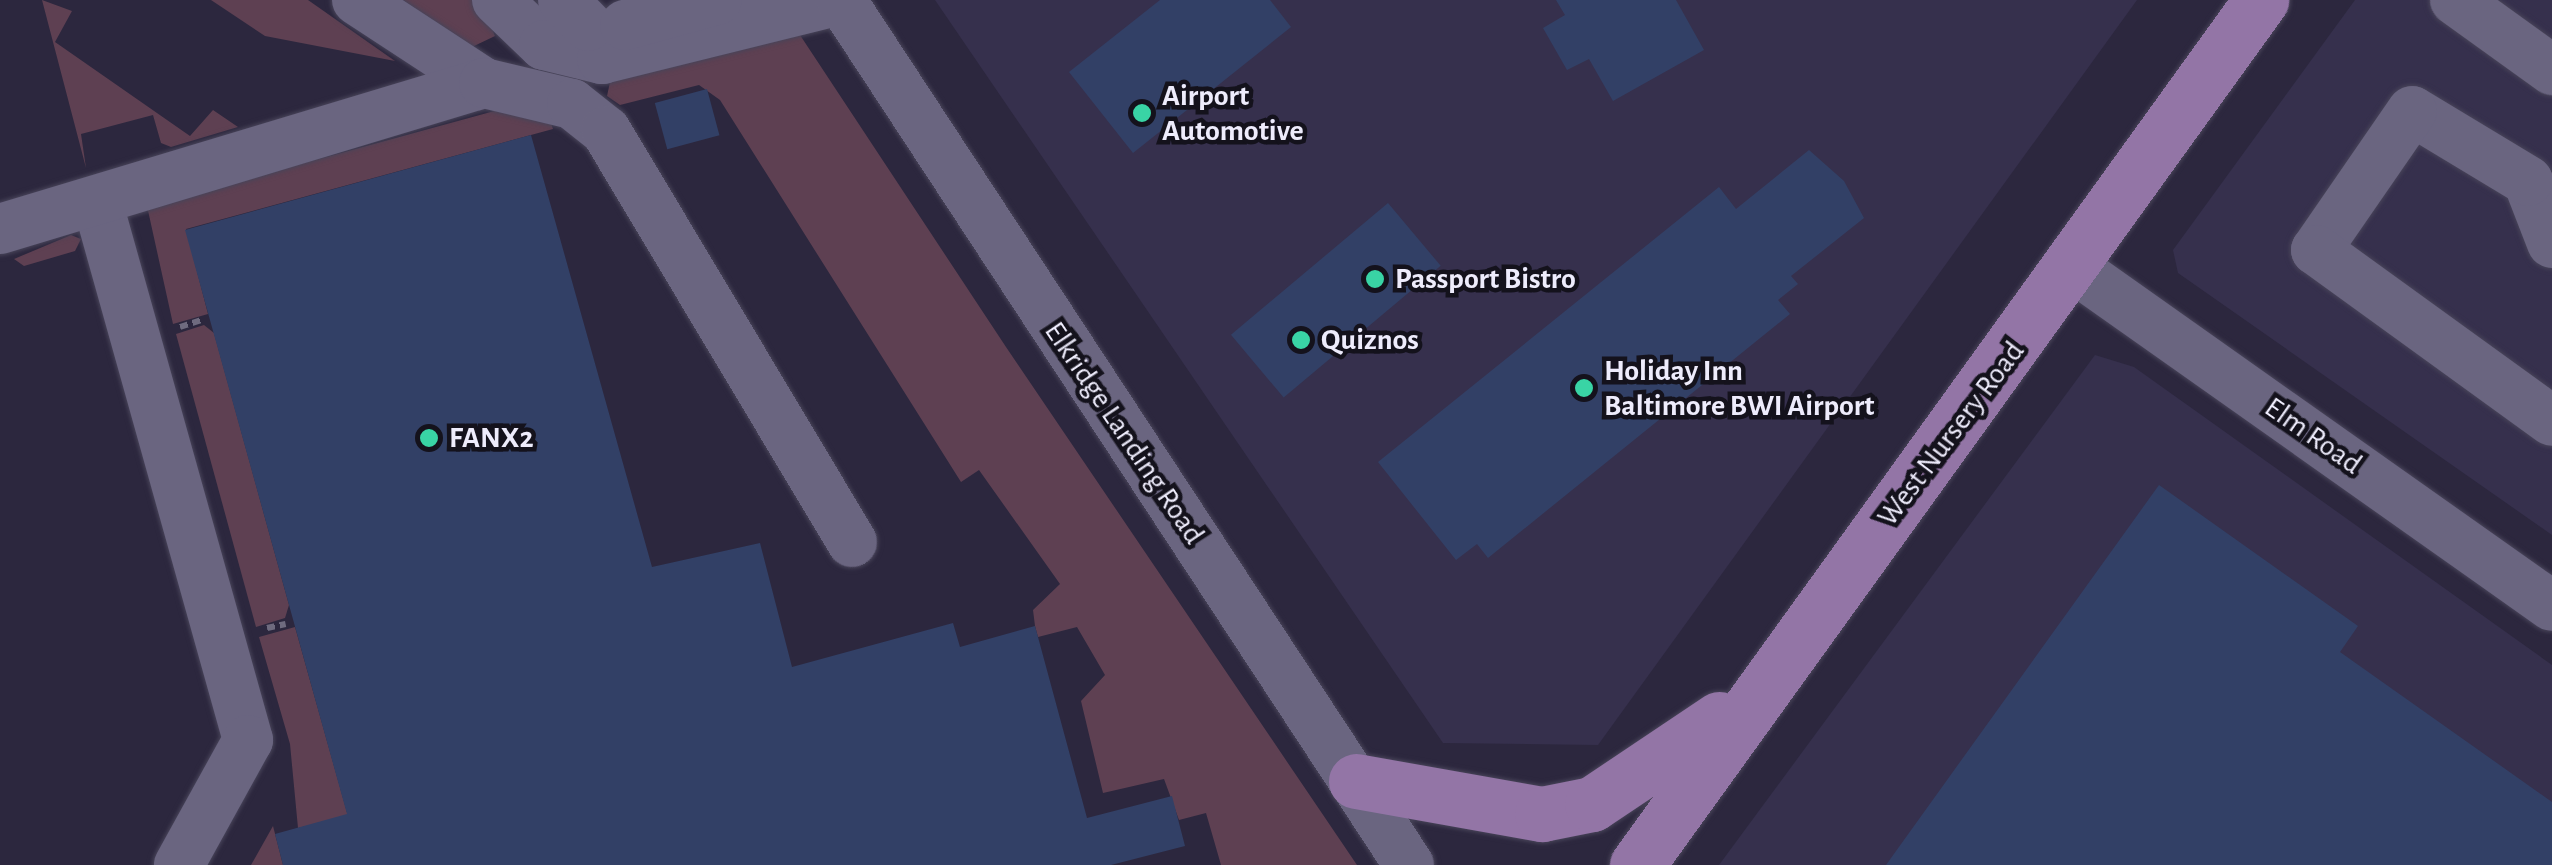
<!DOCTYPE html>
<html>
<head>
<meta charset="utf-8">
<style>
  body { margin:0 }
  #map { position:relative; width:2552px; height:865px; overflow:hidden; background:#2c273e; font-family:"Alegreya Sans",sans-serif }
  div>[style] { position:absolute }
  .built>* { inset:0; background:#36304d }
  .green>* { inset:0; background:#5e4052 }
  .building>* { inset:0; background:#324066; transform-origin:0 0 }
  .path>* { height:6px; margin-top:-3px; transform-origin:0; background:repeating-linear-gradient(90deg,#6f6b7f 0 8px,transparent 0 13px) }
  .roads { filter:drop-shadow(0 0 2px #484459) drop-shadow(0 0 2px #484459) }
  .minor>* { height:50px; margin:-25px; padding:0 25px; transform-origin:25px; border-radius:25px; background:#6a6580 }
  .major>* { height:55px; margin:-27.5px; padding:0 27.5px; transform-origin:27.5px; border-radius:27.5px; background:#9375a6 }
  .dots>* { width:28px; height:28px; translate:-50% -50%; box-sizing:border-box; border:5px solid #14121c; border-radius:50% }
  span { translate:-50% -50%; white-space:nowrap; text-align:center; line-height:1.15; -webkit-text-stroke:9px #14121c; paint-order:stroke }
  .poi-label { font-size:30px; color:#eeecfc; font-weight:700 }
  .left { translate:0 -50%; text-align:left }
  .street-label { font-size:30px; color:#eeecfc }
</style>
</head>
<body>
<div id="map">
  <div class="built">
    <div style="clip-path:polygon(935px 0,2137px 0,1598px 745px,1443px 743px)"></div>
    <div style="clip-path:polygon(2355px 0,2552px 0,2552px 535px,2178px 273px,2173px 250px)"></div>
    <div style="clip-path:polygon(2095px 355px,2134px 367px,2552px 665px,2552px 865px,1719px 865px)"></div>
  </div>
  <div class="green">
    <div style="clip-path:polygon(42px 0,72px 11px,55px 42px,190px 136px,213px 110px,238px 127px,171px 147px,161px 143px,153px 115px,81px 134px,86px 168px)"></div>
    <div style="clip-path:polygon(211px 0,308px 0,395px 61px,265px 36px)"></div>
    <div style="clip-path:polygon(403px 0,480px 0,495px 36px,472px 47px)"></div>
    <div style="clip-path:polygon(798px 32px,1006px 347px,1357px 865px,1221px 865px,1206px 813px,1179px 820px,1164px 779px,1103px 793px,1081px 701px,1105px 675px,1077px 627px,1038px 637px,1035px 626px,1033px 610px,1060px 584px,979px 470px,961px 482px,720px 100px,699px 85px,620px 105px,607px 96px,610px 82px)"></div>
    <div style="clip-path:polygon(509px 107px,549px 117px,553px 129px,186px 229px,208px 314px,173px 324px,147px 206px)"></div>
    <div style="clip-path:polygon(71px 235px,81px 239px,75px 251px,24px 266px,14px 259px)"></div>
    <div style="clip-path:polygon(204px 325px,214px 333px,289px 605px,285px 618px,256px 627px,176px 334px)"></div>
    <div style="clip-path:polygon(295px 627px,348px 816px,298px 828px,290px 744px,259px 637px)"></div>
    <div style="clip-path:polygon(273px 826px,283px 865px,251px 865px)"></div>
  </div>
  <div class="building">
    <div style="clip-path:polygon(1160px 0,1270px 0,1291px 27px,1133px 153px,1069px 72px)"></div>
    <div style="clip-path:polygon(1556px 0,1676px 0,1704px 50px,1613px 101px,1589px 59px,1567px 70px,1543px 28px,1565px 15px)"></div>
    <div style="left:707px;top:89px;width:48px;height:54px;rotate:75deg"></div>
    <div style="clip-path:polygon(531px 135px,652px 567px,760px 543px,792px 667px,953px 623px,960px 647px,1035px 626px,1087px 818px,1172px 796px,1185px 846px,1111px 865px,283px 865px,275px 834px,347px 814px,185px 230px)"></div>
    <div style="clip-path:polygon(1809px 150px,1844px 181px,1864px 218px,1791px 276px,1798px 284px,1778px 300px,1790px 314px,1488px 558px,1477px 544px,1456px 560px,1378px 462px,1719px 187px,1736px 209px)"></div>
    <div style="left:1388px;top:203px;width:82px;height:205px;rotate:50deg"></div>
    <div style="clip-path:polygon(2159px 485px,2358px 626px,2340px 652px,2552px 802px,2552px 865px,1886px 865px)"></div>
  </div>
  <div class="path">
    <div style="left:180px;top:327px;width:23px;rotate:-18deg"></div>
    <div style="left:267px;top:628px;width:19px;rotate:-12deg"></div>
  </div>
  <div class="roads">
    <div class="minor">
      <div style="left:357px;top:0;width:152px;rotate:33.2deg"></div>
      <div style="left:497px;top:0;width:65px;rotate:43.8deg"></div>
      <div style="left:544px;top:45px;width:60px;rotate:13.6deg"></div>
      <div style="left:602px;top:59px;width:245px;rotate:-13.9deg"></div>
      <div style="left:563px;top:0;width:36px;rotate:46deg"></div>
      <div style="left:841px;top:0;width:1035px;rotate:56.71deg"></div>
      <div style="left:2455px;top:0;width:120px;rotate:35.8deg"></div>
      <div style="left:625px;top:25px;width:95px;rotate:-15.2deg"></div>
      <div style="left:97px;top:201px;width:560px;rotate:74.35deg"></div>
      <div style="left:248px;top:740px;width:143px;rotate:118.9deg"></div>
      <div style="left:0;top:229px;width:506px;rotate:-16.79deg"></div>
      <div style="left:484px;top:83px;width:90px;rotate:13.4deg"></div>
      <div style="left:572px;top:104px;width:43px;rotate:38.5deg"></div>
      <div style="left:606px;top:131px;width:479px;rotate:59.1deg"></div>
      <div style="left:2552px;top:243px;width:66px;rotate:-111.2deg"></div>
      <div style="left:2528px;top:181px;width:135px;rotate:-148.9deg"></div>
      <div style="left:2412px;top:111px;width:169px;rotate:124.6deg"></div>
      <div style="left:2316px;top:250px;width:291px;rotate:35.9deg"></div>
      <div style="left:2074px;top:268px;width:585px;rotate:35.26deg"></div>
    </div>
    <div class="major">
      <div style="left:1356px;top:781px;width:189px;rotate:10.1deg"></div>
      <div style="left:1542px;top:814px;width:51px;rotate:-11.3deg"></div>
      <div style="left:1592px;top:804px;width:153px;rotate:-33.8deg"></div>
      <div style="left:1637px;top:865px;width:1067px;rotate:-54.19deg"></div>
    </div>
  </div>
  <div class="dots">
    <div style="left:1142px;top:113px;background:#39d4a5"></div>
    <div style="left:1375px;top:279px;background:#39d4a5"></div>
    <div style="left:1301px;top:340px;background:#39d4a5"></div>
    <div style="left:1584px;top:388px;background:#39d4a5"></div>
    <div style="left:429px;top:438px;background:#39d4a5"></div>
  </div>
  <div class="poi-label">
    <span class="left" style="left:1162px;top:113px">Airport<br>Automotive</span>
    <span class="left" style="left:1395px;top:279px">Passport Bistro</span>
    <span class="left" style="left:1321px;top:340px">Quiznos</span>
    <span class="left" style="left:1604px;top:388px">Holiday Inn<br>Baltimore BWI Airport</span>
    <span class="left" style="left:449px;top:438px">FANX2</span>
  </div>
  <div class="street-label">
    <span style="left:1124px;top:433px;rotate:56deg">Elkridge Landing Road</span>
    <span style="left:1951px;top:434px;rotate:-53deg">West Nursery Road</span>
    <span style="left:2313px;top:436px;rotate:35deg">Elm Road</span>
  </div>
</div>
</body>
</html>
